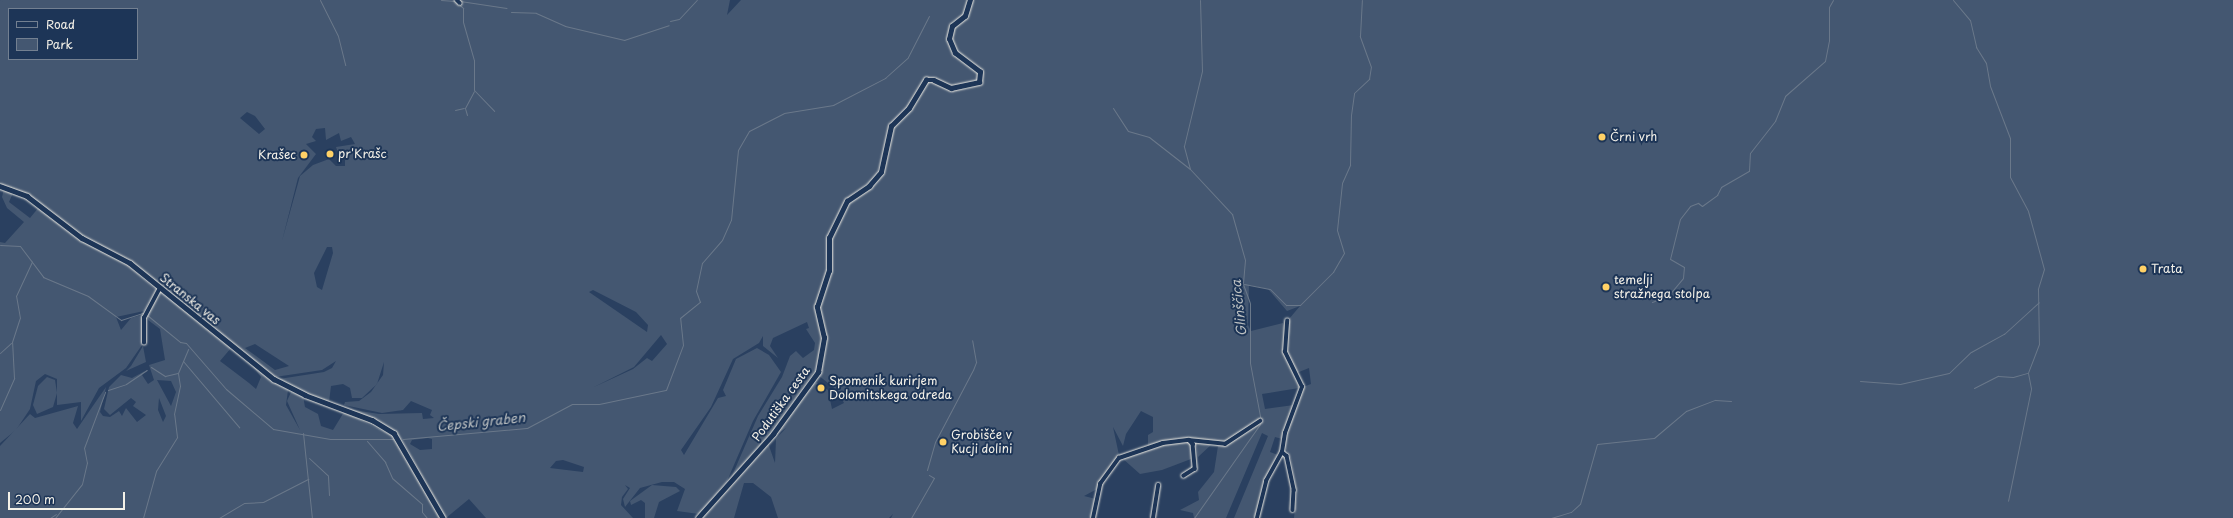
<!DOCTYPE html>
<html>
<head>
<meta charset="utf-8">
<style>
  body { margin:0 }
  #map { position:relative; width:2233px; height:518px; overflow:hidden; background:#2a4060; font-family:"Playpen Sans",sans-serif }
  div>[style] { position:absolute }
  .green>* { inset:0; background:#445771 }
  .stream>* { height:1px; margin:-0.5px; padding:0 0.5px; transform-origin:0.5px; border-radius:0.5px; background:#6a788a }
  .roads { filter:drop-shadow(0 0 1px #f4f1e8) drop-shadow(0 0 1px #f4f1e8) }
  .minor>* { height:3.5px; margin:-1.75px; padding:0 1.75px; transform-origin:1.75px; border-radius:1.75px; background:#1d3557 }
  .tertiary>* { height:4.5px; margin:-2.25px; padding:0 2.25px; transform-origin:2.25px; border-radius:2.25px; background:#1d3557 }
  .dots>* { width:11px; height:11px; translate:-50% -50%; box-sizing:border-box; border:2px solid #1d3557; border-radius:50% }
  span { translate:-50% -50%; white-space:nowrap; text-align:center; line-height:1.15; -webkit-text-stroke:4px #1d3557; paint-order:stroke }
  .poi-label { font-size:12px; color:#f4f1e8 }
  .left { translate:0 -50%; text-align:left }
  .right { translate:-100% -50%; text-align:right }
  .street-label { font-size:12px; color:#f4f1e8 }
  .water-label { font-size:13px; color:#bdc1c2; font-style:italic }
  .legend { position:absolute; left:8px; top:8px; width:130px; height:52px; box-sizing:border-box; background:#1d3557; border:1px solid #738091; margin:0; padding:5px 7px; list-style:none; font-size:12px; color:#f4f1e8 }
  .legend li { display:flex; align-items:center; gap:8px; height:20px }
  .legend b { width:20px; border:1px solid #738091 }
  .scale { position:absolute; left:8px; top:492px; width:117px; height:18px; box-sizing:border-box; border:2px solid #f4f1e8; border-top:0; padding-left:5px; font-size:12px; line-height:14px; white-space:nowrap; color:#f4f1e8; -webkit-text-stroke:3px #1d3557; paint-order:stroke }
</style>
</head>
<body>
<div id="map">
  <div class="green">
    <div style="clip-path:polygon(evenodd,0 0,730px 0,727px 15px,741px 0,968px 0,963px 16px,952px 22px,948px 39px,952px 54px,972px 66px,979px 76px,978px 81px,966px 85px,946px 85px,935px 77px,926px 77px,908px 106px,892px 122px,876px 177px,845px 200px,828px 234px,828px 267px,816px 305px,822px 337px,819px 365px,771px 434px,731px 478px,758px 416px,782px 377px,790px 356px,796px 351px,803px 358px,814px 350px,815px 343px,806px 329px,809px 328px,807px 322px,773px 338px,770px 346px,778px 358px,763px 346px,763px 336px,759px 343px,733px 359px,711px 407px,681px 450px,684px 455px,718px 398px,726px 396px,723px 390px,736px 359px,757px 348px,769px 355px,781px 372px,753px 421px,727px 481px,699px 514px,677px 511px,685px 489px,674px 482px,662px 482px,640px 488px,625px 507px,623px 499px,630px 488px,625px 485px,628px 489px,622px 497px,621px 505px,633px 518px,486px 518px,469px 499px,446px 518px,401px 438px,376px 420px,347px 409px,379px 414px,422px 413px,423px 419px,434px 418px,430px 415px,432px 410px,411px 401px,403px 410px,382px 413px,344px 405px,345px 402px,359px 401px,371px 392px,383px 375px,384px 362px,377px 384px,362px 398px,352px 398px,350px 388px,343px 384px,331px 386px,329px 402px,303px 392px,279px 379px,324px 372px,332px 368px,336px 361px,322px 370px,275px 377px,128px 259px,83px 237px,24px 193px,0 184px,0 0,9px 9px,137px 9px,137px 59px,9px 59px,9px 9px,0 0,247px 112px,255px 116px,265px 129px,259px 134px,240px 118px,247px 112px,0 0,325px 128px,326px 140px,339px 133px,341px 141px,351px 137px,355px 144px,336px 147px,339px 156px,345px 157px,345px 166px,336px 166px,329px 159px,313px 165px,300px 176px,282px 241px,298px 178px,316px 154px,306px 144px,316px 141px,312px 137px,316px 129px,325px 128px,0 0,327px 247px,332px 247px,333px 253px,322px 290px,317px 287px,314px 273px,327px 247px,0 0,593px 290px,636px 312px,648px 325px,647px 332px,589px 292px,593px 290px,0 0,661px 335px,667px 344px,652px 361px,647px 358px,633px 369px,594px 387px,634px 367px,661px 335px,0 0,255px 344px,289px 366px,275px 370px,245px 348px,255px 344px,0 0,428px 438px,432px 439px,432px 449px,420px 450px,410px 444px,412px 440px,428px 438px,0 0,563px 460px,584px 467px,583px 472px,550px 468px,556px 461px,563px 460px)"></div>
    <div style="clip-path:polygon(evenodd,972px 0,2233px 0,2233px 518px,1294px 518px,1297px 491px,1291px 459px,1284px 445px,1299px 388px,1262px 394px,1265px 409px,1294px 405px,1282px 439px,1275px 437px,1270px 452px,1278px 455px,1265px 481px,1255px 518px,1234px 518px,1268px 436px,1262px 433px,1226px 518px,1194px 518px,1193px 513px,1180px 510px,1199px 500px,1198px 492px,1214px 472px,1218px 446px,1212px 444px,1198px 457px,1195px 439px,1179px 438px,1148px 447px,1148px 435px,1153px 432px,1153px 417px,1141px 411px,1126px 434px,1123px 446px,1113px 427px,1119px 455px,1097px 489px,1084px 496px,1096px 499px,1092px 518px,891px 518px,893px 514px,889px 518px,778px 518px,771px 497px,753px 483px,744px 483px,734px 518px,700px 518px,768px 443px,775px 463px,776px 439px,786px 428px,774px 436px,813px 382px,818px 383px,816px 387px,821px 391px,824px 387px,828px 390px,832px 409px,844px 403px,838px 391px,818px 375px,826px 347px,819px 306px,831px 271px,830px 237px,849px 202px,877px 182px,884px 170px,894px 126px,908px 113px,928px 81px,949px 89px,967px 89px,981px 83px,980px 68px,956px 51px,951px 39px,954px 25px,966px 19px,972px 0,1249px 285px,1268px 289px,1287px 311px,1300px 306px,1289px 319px,1286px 331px,1283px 323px,1251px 331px,1248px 325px,1249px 285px,972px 0,1309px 368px,1311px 384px,1300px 388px,1294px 374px,1309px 368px)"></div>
    <div style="clip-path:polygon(4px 189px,13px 193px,9px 202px,30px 218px,39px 207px,78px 239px,123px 261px,156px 290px,144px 311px,116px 317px,121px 330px,131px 318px,144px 314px,142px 345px,126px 368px,99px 388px,81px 421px,81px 402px,57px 405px,57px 379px,45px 374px,36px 381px,30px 409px,16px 430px,0 443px,0 242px,5px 243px,24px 222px,7px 208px,2px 197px)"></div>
    <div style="clip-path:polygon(evenodd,161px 291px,231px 348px,220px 361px,249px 383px,256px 389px,261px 377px,250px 363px,288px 390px,286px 405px,300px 430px,287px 401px,291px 392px,303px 396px,305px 407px,318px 414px,321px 426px,333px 430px,344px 412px,393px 436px,441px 518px,0 518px,0 446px,30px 414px,35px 418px,78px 406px,73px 423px,77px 429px,106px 387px,100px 412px,103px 416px,110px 417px,119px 411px,122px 416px,126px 408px,137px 422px,146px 415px,133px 406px,136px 402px,131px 398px,110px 415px,104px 409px,109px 387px,121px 375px,132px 378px,145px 371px,142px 375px,148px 384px,154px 380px,149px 365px,165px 360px,160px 329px,148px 320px,147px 313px,161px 291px,157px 380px,171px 381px,176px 392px,171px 406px,157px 380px,161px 291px,159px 398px,166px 416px,163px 422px,158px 410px,159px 398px)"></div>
    <div style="clip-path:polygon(143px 346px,146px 362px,126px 371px,131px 366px)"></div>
    <div style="clip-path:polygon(47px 377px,55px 380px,57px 393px,53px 407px,37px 414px,33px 405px,38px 386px)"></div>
    <div style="clip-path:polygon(1190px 442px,1191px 459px,1162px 470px,1140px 474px,1122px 458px,1163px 444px)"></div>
    <div style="clip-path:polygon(652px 485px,676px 487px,680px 491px,659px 502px,654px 518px,645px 518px,645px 503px,641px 500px,631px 505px,630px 501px)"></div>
  </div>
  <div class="stream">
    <div style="left:320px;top:0;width:40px;rotate:63.4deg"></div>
    <div style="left:338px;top:36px;width:30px;rotate:76deg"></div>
    <div style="left:441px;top:0;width:14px;rotate:4deg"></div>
    <div style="left:455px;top:1px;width:11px;rotate:41deg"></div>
    <div style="left:463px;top:8px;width:14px;rotate:90deg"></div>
    <div style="left:463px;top:22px;width:40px;rotate:74deg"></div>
    <div style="left:474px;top:60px;width:30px;rotate:90deg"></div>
    <div style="left:474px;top:90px;width:29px;rotate:46deg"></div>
    <div style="left:1953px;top:0;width:26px;rotate:50deg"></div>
    <div style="left:1970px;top:20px;width:28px;rotate:77deg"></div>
    <div style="left:1976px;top:47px;width:19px;rotate:58deg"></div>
    <div style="left:1986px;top:63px;width:23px;rotate:80deg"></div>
    <div style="left:1990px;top:86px;width:56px;rotate:69deg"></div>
    <div style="left:2010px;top:138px;width:39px;rotate:90deg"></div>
    <div style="left:2010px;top:177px;width:38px;rotate:62deg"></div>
    <div style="left:2028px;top:211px;width:60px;rotate:74.6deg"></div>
    <div style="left:2044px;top:269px;width:21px;rotate:107deg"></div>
    <div style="left:2038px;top:289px;width:55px;rotate:89deg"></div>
    <div style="left:2039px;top:344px;width:31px;rotate:111deg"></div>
    <div style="left:2028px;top:373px;width:16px;rotate:79deg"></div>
    <div style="left:2031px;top:389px;width:114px;rotate:101.6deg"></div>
    <div style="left:460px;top:1px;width:47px;rotate:8.7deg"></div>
    <div style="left:511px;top:12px;width:25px;rotate:2deg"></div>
    <div style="left:536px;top:13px;width:32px;rotate:24deg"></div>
    <div style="left:565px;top:26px;width:61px;rotate:13.3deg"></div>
    <div style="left:624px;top:40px;width:47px;rotate:-18.4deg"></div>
    <div style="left:670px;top:21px;width:9px;rotate:-13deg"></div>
    <div style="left:679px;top:19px;width:26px;rotate:-47deg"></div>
    <div style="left:1113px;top:108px;width:27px;rotate:57deg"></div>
    <div style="left:1128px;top:131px;width:22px;rotate:16deg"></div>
    <div style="left:1149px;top:137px;width:52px;rotate:38deg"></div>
    <div style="left:1190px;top:169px;width:62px;rotate:47deg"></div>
    <div style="left:1232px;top:214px;width:48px;rotate:74.2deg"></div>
    <div style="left:1245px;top:260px;width:24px;rotate:95deg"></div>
    <div style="left:1243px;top:284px;width:20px;rotate:70deg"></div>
    <div style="left:1250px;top:303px;width:60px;rotate:90deg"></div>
    <div style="left:1250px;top:363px;width:59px;rotate:79.3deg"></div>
    <div style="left:455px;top:110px;width:9px;rotate:-13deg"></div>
    <div style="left:467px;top:115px;width:7px;rotate:-106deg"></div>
    <div style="left:465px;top:108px;width:19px;rotate:-62deg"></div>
    <div style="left:1190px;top:169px;width:24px;rotate:-105deg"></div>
    <div style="left:1184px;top:146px;width:77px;rotate:-76.5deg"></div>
    <div style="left:1202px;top:71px;width:71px;rotate:-91.6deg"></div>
    <div style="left:0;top:245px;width:20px;rotate:3deg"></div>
    <div style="left:20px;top:246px;width:39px;rotate:53deg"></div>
    <div style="left:43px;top:277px;width:49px;rotate:22.9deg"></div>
    <div style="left:88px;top:296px;width:41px;rotate:36deg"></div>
    <div style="left:121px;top:320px;width:23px;rotate:-18deg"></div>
    <div style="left:1244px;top:284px;width:26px;rotate:11deg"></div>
    <div style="left:1270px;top:289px;width:23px;rotate:45deg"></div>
    <div style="left:1286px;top:305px;width:14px"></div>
    <div style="left:1300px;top:305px;width:47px;rotate:-45deg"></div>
    <div style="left:1333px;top:272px;width:22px;rotate:-60deg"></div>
    <div style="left:1344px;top:253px;width:24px;rotate:-107deg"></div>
    <div style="left:1337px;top:230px;width:47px;rotate:-83.9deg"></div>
    <div style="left:1342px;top:183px;width:20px;rotate:-66deg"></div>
    <div style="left:1350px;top:165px;width:50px;rotate:-88.9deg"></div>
    <div style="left:1351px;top:115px;width:22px;rotate:-82deg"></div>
    <div style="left:1354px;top:93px;width:21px;rotate:-43deg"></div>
    <div style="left:1369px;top:79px;width:12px;rotate:-81deg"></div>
    <div style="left:1371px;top:67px;width:33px;rotate:-110deg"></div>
    <div style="left:1360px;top:36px;width:36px;rotate:-87deg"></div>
    <div style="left:1652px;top:302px;width:17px;rotate:-21deg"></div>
    <div style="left:1668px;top:296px;width:23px;rotate:-50deg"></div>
    <div style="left:1683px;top:278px;width:11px;rotate:-85deg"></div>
    <div style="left:1684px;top:267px;width:16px;rotate:-150deg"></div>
    <div style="left:1670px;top:259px;width:41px;rotate:-76deg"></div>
    <div style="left:1680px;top:219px;width:16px;rotate:-52deg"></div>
    <div style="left:1690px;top:206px;width:9px;rotate:-21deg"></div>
    <div style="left:1698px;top:203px;width:5px;rotate:37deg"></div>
    <div style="left:1702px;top:206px;width:19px;rotate:-36deg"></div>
    <div style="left:1717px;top:195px;width:9px;rotate:-63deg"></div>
    <div style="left:1721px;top:187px;width:32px;rotate:-30deg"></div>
    <div style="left:1749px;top:171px;width:18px;rotate:-87deg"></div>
    <div style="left:1750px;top:153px;width:41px;rotate:-52deg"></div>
    <div style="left:1775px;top:121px;width:27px;rotate:-68deg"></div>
    <div style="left:1785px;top:96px;width:53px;rotate:-41.2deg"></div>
    <div style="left:1825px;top:61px;width:20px;rotate:-79deg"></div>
    <div style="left:1829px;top:41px;width:34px;rotate:-90deg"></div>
    <div style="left:1829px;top:7px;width:8px;rotate:-60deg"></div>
    <div style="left:147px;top:315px;width:43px;rotate:39.3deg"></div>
    <div style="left:180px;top:342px;width:6px;rotate:9deg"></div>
    <div style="left:186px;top:343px;width:61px;rotate:49deg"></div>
    <div style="left:226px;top:389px;width:62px;rotate:40.4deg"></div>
    <div style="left:273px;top:429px;width:58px;rotate:10deg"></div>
    <div style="left:330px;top:439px;width:65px"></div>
    <div style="left:0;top:353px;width:15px;rotate:-42deg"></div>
    <div style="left:183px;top:361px;width:87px;rotate:49.7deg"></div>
    <div style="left:151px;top:367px;width:17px;rotate:33deg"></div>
    <div style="left:165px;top:376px;width:13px;rotate:-13deg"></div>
    <div style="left:178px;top:373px;width:26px;rotate:-67deg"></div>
    <div style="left:1860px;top:381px;width:40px;rotate:4.3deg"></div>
    <div style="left:1900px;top:384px;width:50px;rotate:-12.7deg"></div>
    <div style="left:1949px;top:373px;width:30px;rotate:-44deg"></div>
    <div style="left:1971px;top:352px;width:38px;rotate:-29deg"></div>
    <div style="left:2004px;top:334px;width:47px;rotate:-42.4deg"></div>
    <div style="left:1974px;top:388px;width:27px;rotate:-27deg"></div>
    <div style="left:1998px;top:376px;width:15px;rotate:4deg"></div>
    <div style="left:2013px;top:377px;width:15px;rotate:-16deg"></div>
    <div style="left:108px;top:390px;width:19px;rotate:-18deg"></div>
    <div style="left:126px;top:384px;width:25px;rotate:-34deg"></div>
    <div style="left:0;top:410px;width:35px;rotate:-66deg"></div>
    <div style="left:14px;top:378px;width:36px;rotate:-93deg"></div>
    <div style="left:12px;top:342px;width:25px;rotate:-72deg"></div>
    <div style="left:20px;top:318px;width:22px;rotate:-100deg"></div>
    <div style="left:16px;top:296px;width:38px;rotate:-65deg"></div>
    <div style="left:303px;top:433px;width:85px;rotate:84deg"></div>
    <div style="left:403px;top:439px;width:124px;rotate:-5.1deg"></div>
    <div style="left:527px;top:428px;width:51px;rotate:-28.1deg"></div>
    <div style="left:572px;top:404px;width:27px"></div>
    <div style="left:599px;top:404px;width:68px;rotate:-11.8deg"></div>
    <div style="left:666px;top:390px;width:48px;rotate:-69.3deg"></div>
    <div style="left:683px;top:345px;width:27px;rotate:-96deg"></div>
    <div style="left:680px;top:318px;width:26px;rotate:-39deg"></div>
    <div style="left:700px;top:302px;width:12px;rotate:-110deg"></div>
    <div style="left:696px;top:291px;width:29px;rotate:-78deg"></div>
    <div style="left:702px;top:263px;width:30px;rotate:-49deg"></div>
    <div style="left:722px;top:240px;width:22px;rotate:-66deg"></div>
    <div style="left:731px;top:220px;width:70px;rotate:-84.3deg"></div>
    <div style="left:738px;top:150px;width:22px;rotate:-60deg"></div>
    <div style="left:749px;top:131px;width:39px;rotate:-27deg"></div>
    <div style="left:784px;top:113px;width:50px;rotate:-9.3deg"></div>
    <div style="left:833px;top:105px;width:59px;rotate:-27.4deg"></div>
    <div style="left:885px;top:78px;width:31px;rotate:-42deg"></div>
    <div style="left:908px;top:57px;width:46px;rotate:-62.9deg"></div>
    <div style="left:367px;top:441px;width:28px;rotate:49deg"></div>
    <div style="left:385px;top:462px;width:17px;rotate:66deg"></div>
    <div style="left:392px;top:478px;width:40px;rotate:41deg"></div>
    <div style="left:422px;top:504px;width:8px;rotate:90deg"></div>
    <div style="left:422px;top:512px;width:8px;rotate:50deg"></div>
    <div style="left:309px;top:458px;width:26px;rotate:43deg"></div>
    <div style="left:328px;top:476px;width:19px;rotate:87deg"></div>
    <div style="left:927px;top:470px;width:29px;rotate:-74deg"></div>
    <div style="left:935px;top:442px;width:81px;rotate:-62.2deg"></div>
    <div style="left:973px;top:370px;width:9px;rotate:-69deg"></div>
    <div style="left:976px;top:362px;width:22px;rotate:-100deg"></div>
    <div style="left:50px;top:518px;width:7px;rotate:-34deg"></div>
    <div style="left:55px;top:518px;width:43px;rotate:-51.5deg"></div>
    <div style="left:82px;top:484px;width:22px;rotate:-77deg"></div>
    <div style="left:87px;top:463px;width:15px;rotate:-101deg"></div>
    <div style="left:84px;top:448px;width:60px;rotate:-69.4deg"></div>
    <div style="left:143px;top:518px;width:49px;rotate:-74.5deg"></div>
    <div style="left:156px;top:471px;width:40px;rotate:-58deg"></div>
    <div style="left:177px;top:437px;width:23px;rotate:-97deg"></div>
    <div style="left:174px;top:414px;width:29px;rotate:-78deg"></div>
    <div style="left:180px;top:386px;width:13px;rotate:-99deg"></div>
    <div style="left:219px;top:518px;width:29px;rotate:-31deg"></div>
    <div style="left:244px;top:503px;width:19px;rotate:-3deg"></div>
    <div style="left:263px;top:502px;width:51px;rotate:-27.1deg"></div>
    <div style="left:911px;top:518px;width:46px;rotate:-60.1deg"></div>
    <div style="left:934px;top:478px;width:6px;rotate:-149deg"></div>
    <div style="left:1194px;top:518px;width:115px;rotate:-54.9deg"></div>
    <div style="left:1551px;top:518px;width:21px;rotate:-17deg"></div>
    <div style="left:1571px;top:512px;width:12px;rotate:-42deg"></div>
    <div style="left:1580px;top:504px;width:62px;rotate:-74.2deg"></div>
    <div style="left:1597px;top:444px;width:57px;rotate:-6deg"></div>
    <div style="left:1654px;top:438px;width:42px;rotate:-40.2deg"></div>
    <div style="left:1686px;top:411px;width:31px;rotate:-21deg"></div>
    <div style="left:1715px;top:400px;width:16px;rotate:4deg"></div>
  </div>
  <div class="roads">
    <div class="minor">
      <div style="left:457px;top:0;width:4px;rotate:45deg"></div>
      <div style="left:144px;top:343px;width:25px;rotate:-90deg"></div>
      <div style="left:144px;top:318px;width:34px;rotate:-62deg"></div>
      <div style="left:1189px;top:440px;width:36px;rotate:6deg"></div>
      <div style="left:1225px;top:444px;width:42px;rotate:-33.3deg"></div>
      <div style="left:1282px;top:452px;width:6px;rotate:39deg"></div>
      <div style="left:1287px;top:456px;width:35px;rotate:78deg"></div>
      <div style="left:1294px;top:490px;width:20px;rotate:93deg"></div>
      <div style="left:1093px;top:518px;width:35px;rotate:-78deg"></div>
      <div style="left:1100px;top:484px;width:32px;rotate:-54deg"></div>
      <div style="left:1119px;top:458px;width:46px;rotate:-18.8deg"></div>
      <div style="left:1163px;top:443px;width:26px;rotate:-7deg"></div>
      <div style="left:1189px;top:440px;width:6px;rotate:45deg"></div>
      <div style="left:1193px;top:444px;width:25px;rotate:85deg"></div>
      <div style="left:1195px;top:469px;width:13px;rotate:148deg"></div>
      <div style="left:1153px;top:518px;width:33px;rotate:-81deg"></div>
      <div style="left:1257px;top:518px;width:38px;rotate:-76deg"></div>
      <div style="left:1266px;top:481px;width:33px;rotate:-61deg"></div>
      <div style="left:1282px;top:452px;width:19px;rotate:-81deg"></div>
      <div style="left:1285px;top:433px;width:49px;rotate:-69.7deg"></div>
      <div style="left:1302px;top:387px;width:39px;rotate:-116deg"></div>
      <div style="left:1285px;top:352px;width:31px;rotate:-86deg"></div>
    </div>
    <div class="tertiary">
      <div style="left:0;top:186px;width:29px;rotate:20deg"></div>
      <div style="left:27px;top:196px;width:69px;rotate:37.4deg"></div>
      <div style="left:82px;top:238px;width:54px;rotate:27.5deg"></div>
      <div style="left:130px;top:263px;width:185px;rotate:38.9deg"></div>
      <div style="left:274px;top:379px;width:35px;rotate:27deg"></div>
      <div style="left:305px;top:395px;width:72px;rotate:20.5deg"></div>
      <div style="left:372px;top:420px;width:26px;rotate:31deg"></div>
      <div style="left:394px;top:433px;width:98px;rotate:60deg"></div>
      <div style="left:698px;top:518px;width:113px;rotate:-48.2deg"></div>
      <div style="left:773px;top:434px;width:77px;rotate:-54deg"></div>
      <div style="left:818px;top:372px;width:35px;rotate:-80deg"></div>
      <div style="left:824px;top:338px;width:32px;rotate:-103deg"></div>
      <div style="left:817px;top:307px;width:38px;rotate:-72deg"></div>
      <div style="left:829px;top:271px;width:33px;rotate:-90deg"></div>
      <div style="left:829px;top:238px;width:41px;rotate:-64.1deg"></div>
      <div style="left:847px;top:201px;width:27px;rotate:-34deg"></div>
      <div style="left:869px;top:186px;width:18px;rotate:-49deg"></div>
      <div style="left:881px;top:172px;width:47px;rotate:-77.7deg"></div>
      <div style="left:891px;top:126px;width:25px;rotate:-45deg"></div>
      <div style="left:909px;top:108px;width:33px;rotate:-59deg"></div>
      <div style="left:926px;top:80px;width:8px"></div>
      <div style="left:934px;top:80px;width:19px;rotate:25deg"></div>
      <div style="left:951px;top:88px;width:29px;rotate:-12deg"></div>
      <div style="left:979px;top:82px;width:10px;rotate:-84deg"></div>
      <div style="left:980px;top:72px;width:31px;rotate:-143deg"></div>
      <div style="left:955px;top:53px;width:15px;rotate:-113deg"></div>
      <div style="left:949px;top:39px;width:13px;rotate:-77deg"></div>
      <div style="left:952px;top:26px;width:16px;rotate:-38deg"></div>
      <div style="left:965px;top:16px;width:17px;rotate:-73deg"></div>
    </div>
  </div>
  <div class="dots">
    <div style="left:1602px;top:137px;background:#ffd166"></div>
    <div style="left:330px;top:154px;background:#ffd166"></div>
    <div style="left:304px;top:155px;background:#ffd166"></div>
    <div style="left:2143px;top:269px;background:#ffd166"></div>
    <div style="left:1606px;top:287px;background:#ffd166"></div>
    <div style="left:821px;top:388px;background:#ffd166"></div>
    <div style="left:943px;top:442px;background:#ffd166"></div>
  </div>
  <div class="poi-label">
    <span class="left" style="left:1610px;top:137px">Črni vrh</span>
    <span class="left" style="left:338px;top:154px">pr'Krašc</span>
    <span class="right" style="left:296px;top:155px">Krašec</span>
    <span class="left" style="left:2151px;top:269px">Trata</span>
    <span class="left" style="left:1614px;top:287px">temelji<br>stražnega stolpa</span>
    <span class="left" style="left:829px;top:388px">Spomenik kurirjem<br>Dolomitskega odreda</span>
    <span class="left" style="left:951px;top:442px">Grobišče v<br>Kucji dolini</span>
  </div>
  <div class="street-label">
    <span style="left:190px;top:299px;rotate:39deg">Stranska vas</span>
    <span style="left:781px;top:404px;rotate:-54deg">Podutiška cesta</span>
  </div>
  <div class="water-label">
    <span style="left:1239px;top:308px;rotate:-96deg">Glinščica</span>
    <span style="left:481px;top:422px;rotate:-6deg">Čepski graben</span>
  </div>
  <ul class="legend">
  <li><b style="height:5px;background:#1d3557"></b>Road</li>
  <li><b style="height:11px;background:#445771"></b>Park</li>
  </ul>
  <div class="scale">200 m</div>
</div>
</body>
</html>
